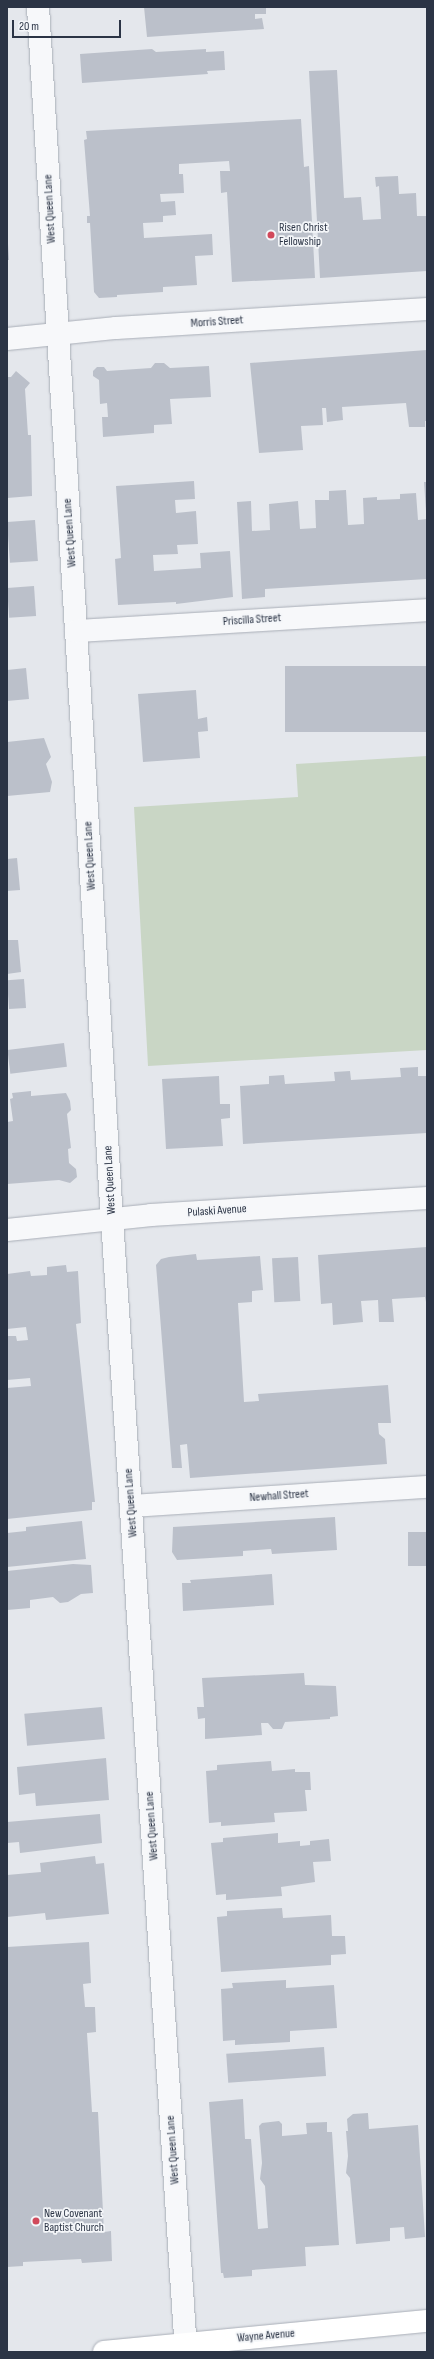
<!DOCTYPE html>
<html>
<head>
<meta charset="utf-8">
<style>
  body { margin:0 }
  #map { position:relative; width:434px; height:2359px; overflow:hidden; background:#e4e7ec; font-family:"Sofia Sans Condensed",sans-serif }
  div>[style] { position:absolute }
  .green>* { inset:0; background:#c9d6c5 }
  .building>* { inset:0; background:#bbc0ca; transform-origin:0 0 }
  .roads { filter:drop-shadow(0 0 1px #a9aeb7) drop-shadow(0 0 1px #a9aeb7) }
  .street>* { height:22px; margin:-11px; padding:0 11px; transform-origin:11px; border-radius:11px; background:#f7f8fa }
  .secondary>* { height:22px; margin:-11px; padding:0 11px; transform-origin:11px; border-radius:11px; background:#fff }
  .dots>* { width:11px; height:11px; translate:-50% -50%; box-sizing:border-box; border:2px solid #f4f6f9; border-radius:50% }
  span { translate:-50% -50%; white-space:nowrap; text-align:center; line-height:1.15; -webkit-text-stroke:3.5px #f4f6f9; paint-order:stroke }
  .street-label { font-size:12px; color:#2b3445 }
  .poi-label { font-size:12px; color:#2b3445 }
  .left { translate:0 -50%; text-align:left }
  .frame { position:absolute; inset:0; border:8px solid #2b3445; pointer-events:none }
  .scale { position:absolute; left:12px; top:20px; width:109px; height:18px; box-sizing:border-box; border:2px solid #2b3445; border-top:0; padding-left:5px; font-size:12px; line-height:14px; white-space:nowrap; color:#2b3445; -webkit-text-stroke:3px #f4f6f9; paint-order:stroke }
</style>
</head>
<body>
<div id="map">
  <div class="green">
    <div style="clip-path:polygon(427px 756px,427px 1050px,148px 1066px,134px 807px,298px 797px,296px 764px)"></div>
  </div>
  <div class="building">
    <div style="clip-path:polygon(144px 7px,266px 7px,266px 14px,255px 14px,255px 19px,262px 18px,264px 29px,147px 37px)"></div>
    <div style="clip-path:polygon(152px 49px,156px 52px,206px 49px,206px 52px,224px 51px,225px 70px,207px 71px,208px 74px,82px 83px,80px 54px)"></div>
    <div style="clip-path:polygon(337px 70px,344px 198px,361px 197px,363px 220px,381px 219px,379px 186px,376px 187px,375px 177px,398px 176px,399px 194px,416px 193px,417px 216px,427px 216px,427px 271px,320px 278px,309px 71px)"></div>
    <div style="clip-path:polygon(301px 119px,304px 167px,309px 166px,315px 278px,232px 282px,227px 192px,221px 193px,220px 171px,230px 171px,229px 161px,179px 164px,179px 174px,183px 174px,184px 193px,160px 194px,161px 202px,175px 201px,176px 215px,163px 216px,163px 222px,143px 223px,144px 238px,212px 234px,213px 255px,195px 256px,197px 285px,163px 287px,163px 292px,117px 295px,117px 297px,99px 298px,94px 292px,90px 223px,87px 223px,87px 216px,90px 216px,84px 140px,87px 139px,86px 131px)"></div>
    <div style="clip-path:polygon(7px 244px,8px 244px,9px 260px,7px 260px)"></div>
    <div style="clip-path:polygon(427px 350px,427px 421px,425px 421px,425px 427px,409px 427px,406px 403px,342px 407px,343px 420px,327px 422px,326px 408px,322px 408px,323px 425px,301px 426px,303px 450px,259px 453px,250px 363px)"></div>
    <div style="clip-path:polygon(155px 363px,164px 363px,170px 368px,209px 366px,211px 397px,170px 399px,172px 424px,154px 425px,154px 433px,103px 437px,102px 417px,108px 417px,107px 403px,100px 404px,99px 380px,93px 376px,93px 371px,97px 367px,104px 367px,107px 371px,151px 368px)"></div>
    <div style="clip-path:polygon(16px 371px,30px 383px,25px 389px,28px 435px,31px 435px,32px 496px,7px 498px,7px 377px,11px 377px)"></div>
    <div style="clip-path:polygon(194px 481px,195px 499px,175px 500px,176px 513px,196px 511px,198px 544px,177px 545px,178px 554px,153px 555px,154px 571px,201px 568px,200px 553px,230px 551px,233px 597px,176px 604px,176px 602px,118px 605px,115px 559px,121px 558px,116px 486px)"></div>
    <div style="clip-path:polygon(424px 482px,427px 482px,427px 511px,426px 511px)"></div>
    <div style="clip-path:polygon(346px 490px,348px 525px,364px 524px,363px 498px,377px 497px,377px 500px,400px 499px,400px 494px,416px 493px,418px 520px,427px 519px,427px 579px,265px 589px,265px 597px,242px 599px,237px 502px,251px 501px,252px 531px,270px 530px,269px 504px,298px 501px,300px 529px,316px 528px,315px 500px,329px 500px,329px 491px)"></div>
    <div style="left:35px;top:520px;width:41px;height:28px;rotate:86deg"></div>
    <div style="left:34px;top:586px;width:30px;height:27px;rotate:86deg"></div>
    <div style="left:427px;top:666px;width:66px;height:142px;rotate:90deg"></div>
    <div style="clip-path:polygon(26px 668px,29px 699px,7px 701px,7px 670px)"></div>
    <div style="clip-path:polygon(196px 690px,198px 719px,207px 717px,208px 731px,198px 732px,200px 758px,143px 762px,138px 694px)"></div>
    <div style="clip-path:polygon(44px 738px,51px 757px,46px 764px,52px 782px,50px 792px,7px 796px,7px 742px)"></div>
    <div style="clip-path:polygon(17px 858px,20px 890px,7px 891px,7px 859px)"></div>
    <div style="clip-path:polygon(7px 940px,18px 940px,21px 972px,7px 974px)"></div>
    <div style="left:24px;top:979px;width:29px;height:17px;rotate:86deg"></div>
    <div style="left:64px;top:1043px;width:24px;height:57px;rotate:83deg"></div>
    <div style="clip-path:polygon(418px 1067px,418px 1076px,427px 1076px,427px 1133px,243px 1144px,240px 1086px,269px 1084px,269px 1076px,284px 1075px,285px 1084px,335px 1081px,334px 1072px,350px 1071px,351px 1080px,401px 1077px,400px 1068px)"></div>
    <div style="clip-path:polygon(219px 1076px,220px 1104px,230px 1104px,230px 1118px,221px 1119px,223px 1146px,166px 1149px,162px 1079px)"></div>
    <div style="clip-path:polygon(31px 1091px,31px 1096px,66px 1093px,70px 1101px,71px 1110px,67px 1114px,71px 1148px,68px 1149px,69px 1163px,76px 1169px,77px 1177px,70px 1183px,59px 1180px,7px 1184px,7px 1122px,13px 1121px,10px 1099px,13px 1098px,12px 1093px)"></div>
    <div style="clip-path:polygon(427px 1247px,427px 1307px,425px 1297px,392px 1299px,394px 1322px,379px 1322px,378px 1300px,361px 1301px,363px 1322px,333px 1325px,332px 1303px,321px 1304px,318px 1255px)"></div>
    <div style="clip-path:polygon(196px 1254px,197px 1260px,260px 1256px,263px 1290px,252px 1291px,252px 1302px,238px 1303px,244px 1402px,259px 1401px,258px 1394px,388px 1385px,391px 1423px,378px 1423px,379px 1434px,385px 1439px,387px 1464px,190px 1478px,187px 1444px,180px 1445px,182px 1468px,172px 1468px,156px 1265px,161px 1259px,169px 1257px)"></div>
    <div style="left:298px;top:1257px;width:44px;height:26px;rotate:87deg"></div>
    <div style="clip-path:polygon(66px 1265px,67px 1272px,78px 1271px,81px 1323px,76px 1324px,95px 1502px,92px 1502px,92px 1510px,7px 1519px,7px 1388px,31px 1386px,30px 1378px,7px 1380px,7px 1336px,16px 1336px,17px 1341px,28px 1340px,26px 1327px,7px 1329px,7px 1274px,30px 1271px,31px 1276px,47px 1275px,47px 1267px)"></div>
    <div style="clip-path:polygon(335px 1517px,337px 1550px,272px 1554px,271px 1549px,243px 1551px,243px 1556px,177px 1560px,172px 1552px,173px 1527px)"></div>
    <div style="clip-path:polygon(82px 1521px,86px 1559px,7px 1567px,7px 1533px,26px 1531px,26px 1527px)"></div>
    <div style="left:408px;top:1532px;width:19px;height:34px"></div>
    <div style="clip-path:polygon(73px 1564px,91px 1565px,93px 1593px,81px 1594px,68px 1602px,60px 1603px,53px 1597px,30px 1600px,30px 1608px,7px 1610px,7px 1571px)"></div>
    <div style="clip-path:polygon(272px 1574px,274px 1605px,183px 1611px,182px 1583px,191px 1583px,190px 1580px)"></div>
    <div style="clip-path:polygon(304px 1673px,305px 1685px,336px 1686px,338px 1716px,330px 1717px,330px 1719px,285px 1722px,282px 1729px,273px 1729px,268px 1723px,261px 1723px,262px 1735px,205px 1739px,205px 1718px,198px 1719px,197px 1707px,204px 1707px,202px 1678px)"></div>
    <div style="left:102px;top:1707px;width:32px;height:78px;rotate:85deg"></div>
    <div style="clip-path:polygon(106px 1758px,109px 1800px,36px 1806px,35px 1793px,19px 1795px,17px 1767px)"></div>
    <div style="clip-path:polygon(271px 1761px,272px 1771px,295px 1769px,295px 1772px,310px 1772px,311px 1790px,305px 1790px,307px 1811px,274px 1813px,275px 1822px,221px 1826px,221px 1822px,209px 1823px,206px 1771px,217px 1770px,217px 1765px)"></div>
    <div style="clip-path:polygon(100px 1814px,102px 1843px,20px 1853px,19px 1842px,7px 1843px,7px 1822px)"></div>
    <div style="clip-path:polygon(278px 1833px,278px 1843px,300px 1841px,300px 1846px,310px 1845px,310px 1841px,329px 1839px,331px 1861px,313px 1862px,315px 1882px,281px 1887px,282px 1896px,226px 1900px,226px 1894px,216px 1895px,211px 1843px,223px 1842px,223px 1838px)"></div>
    <div style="clip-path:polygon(95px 1856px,96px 1864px,104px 1863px,109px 1914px,46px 1920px,45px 1913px,7px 1917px,7px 1875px,41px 1872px,40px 1863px)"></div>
    <div style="clip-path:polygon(282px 1908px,283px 1918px,331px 1915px,332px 1936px,345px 1936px,346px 1954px,331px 1955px,331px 1965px,221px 1972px,217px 1917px,227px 1916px,227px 1911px)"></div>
    <div style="clip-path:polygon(89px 1942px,91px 1983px,83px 1984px,85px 2007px,95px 2007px,96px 2032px,87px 2033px,92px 2112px,98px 2112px,104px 2232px,111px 2231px,112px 2261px,82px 2263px,81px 2259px,23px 2262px,23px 2266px,7px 2267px,7px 1947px)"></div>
    <div style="clip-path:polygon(286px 1980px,286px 1988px,334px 1985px,337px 2028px,290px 2031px,290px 2042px,235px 2045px,235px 2040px,223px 2041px,221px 1989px,233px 1988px,232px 1983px)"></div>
    <div style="left:324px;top:2047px;width:29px;height:98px;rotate:86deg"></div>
    <div style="clip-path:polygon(243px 2099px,245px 2139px,251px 2139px,258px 2229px,268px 2228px,265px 2186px,260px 2179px,262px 2163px,259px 2126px,262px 2123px,279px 2121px,282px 2124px,282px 2136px,307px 2134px,306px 2123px,327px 2122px,327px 2132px,332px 2132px,339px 2245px,305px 2247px,306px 2266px,252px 2270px,252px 2276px,224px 2278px,223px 2273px,221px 2273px,209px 2102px)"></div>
    <div style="clip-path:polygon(368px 2113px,369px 2129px,418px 2125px,425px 2237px,405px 2239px,404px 2227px,390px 2228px,390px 2241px,356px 2244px,350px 2178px,346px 2173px,348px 2156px,346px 2131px,348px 2131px,347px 2119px,353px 2114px)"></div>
  </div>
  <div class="roads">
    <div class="street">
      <div style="left:38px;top:7px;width:1214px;rotate:86.51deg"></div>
      <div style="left:112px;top:1219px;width:1135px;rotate:86.26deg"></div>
      <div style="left:7px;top:339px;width:110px;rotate:-5.8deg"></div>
      <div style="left:116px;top:328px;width:312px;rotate:-3.5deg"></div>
      <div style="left:76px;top:631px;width:352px;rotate:-3.4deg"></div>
      <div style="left:7px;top:1230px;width:145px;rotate:-5.9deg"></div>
      <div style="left:151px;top:1215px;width:277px;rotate:-3.5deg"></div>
      <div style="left:131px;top:1506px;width:297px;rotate:-3.7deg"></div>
    </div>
    <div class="secondary">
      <div style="left:104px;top:2352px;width:324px;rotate:-5.5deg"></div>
    </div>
  </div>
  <div class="dots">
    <div style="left:271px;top:235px;background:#d1495b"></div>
    <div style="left:36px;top:2221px;background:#d1495b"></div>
  </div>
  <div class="street-label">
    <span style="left:50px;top:209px;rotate:-93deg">West Queen Lane</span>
    <span style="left:217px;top:322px;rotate:-4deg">Morris Street</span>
    <span style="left:70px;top:533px;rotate:-94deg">West Queen Lane</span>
    <span style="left:252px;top:620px;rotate:-4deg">Priscilla Street</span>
    <span style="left:90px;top:856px;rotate:-93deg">West Queen Lane</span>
    <span style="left:110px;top:1180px;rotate:-93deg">West Queen Lane</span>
    <span style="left:217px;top:1211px;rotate:-4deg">Pulaski Avenue</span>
    <span style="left:279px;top:1496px;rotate:-4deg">Newhall Street</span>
    <span style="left:131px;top:1503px;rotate:-94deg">West Queen Lane</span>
    <span style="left:152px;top:1826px;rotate:-94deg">West Queen Lane</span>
    <span style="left:173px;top:2150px;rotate:-94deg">West Queen Lane</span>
    <span style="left:266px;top:2336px;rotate:-5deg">Wayne Avenue</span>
  </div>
  <div class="poi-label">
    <span class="left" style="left:279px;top:235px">Risen Christ<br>Fellowship</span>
    <span class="left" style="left:44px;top:2221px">New Covenant<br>Baptist Church</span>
  </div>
  <div class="frame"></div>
  <div class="scale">20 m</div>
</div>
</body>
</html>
